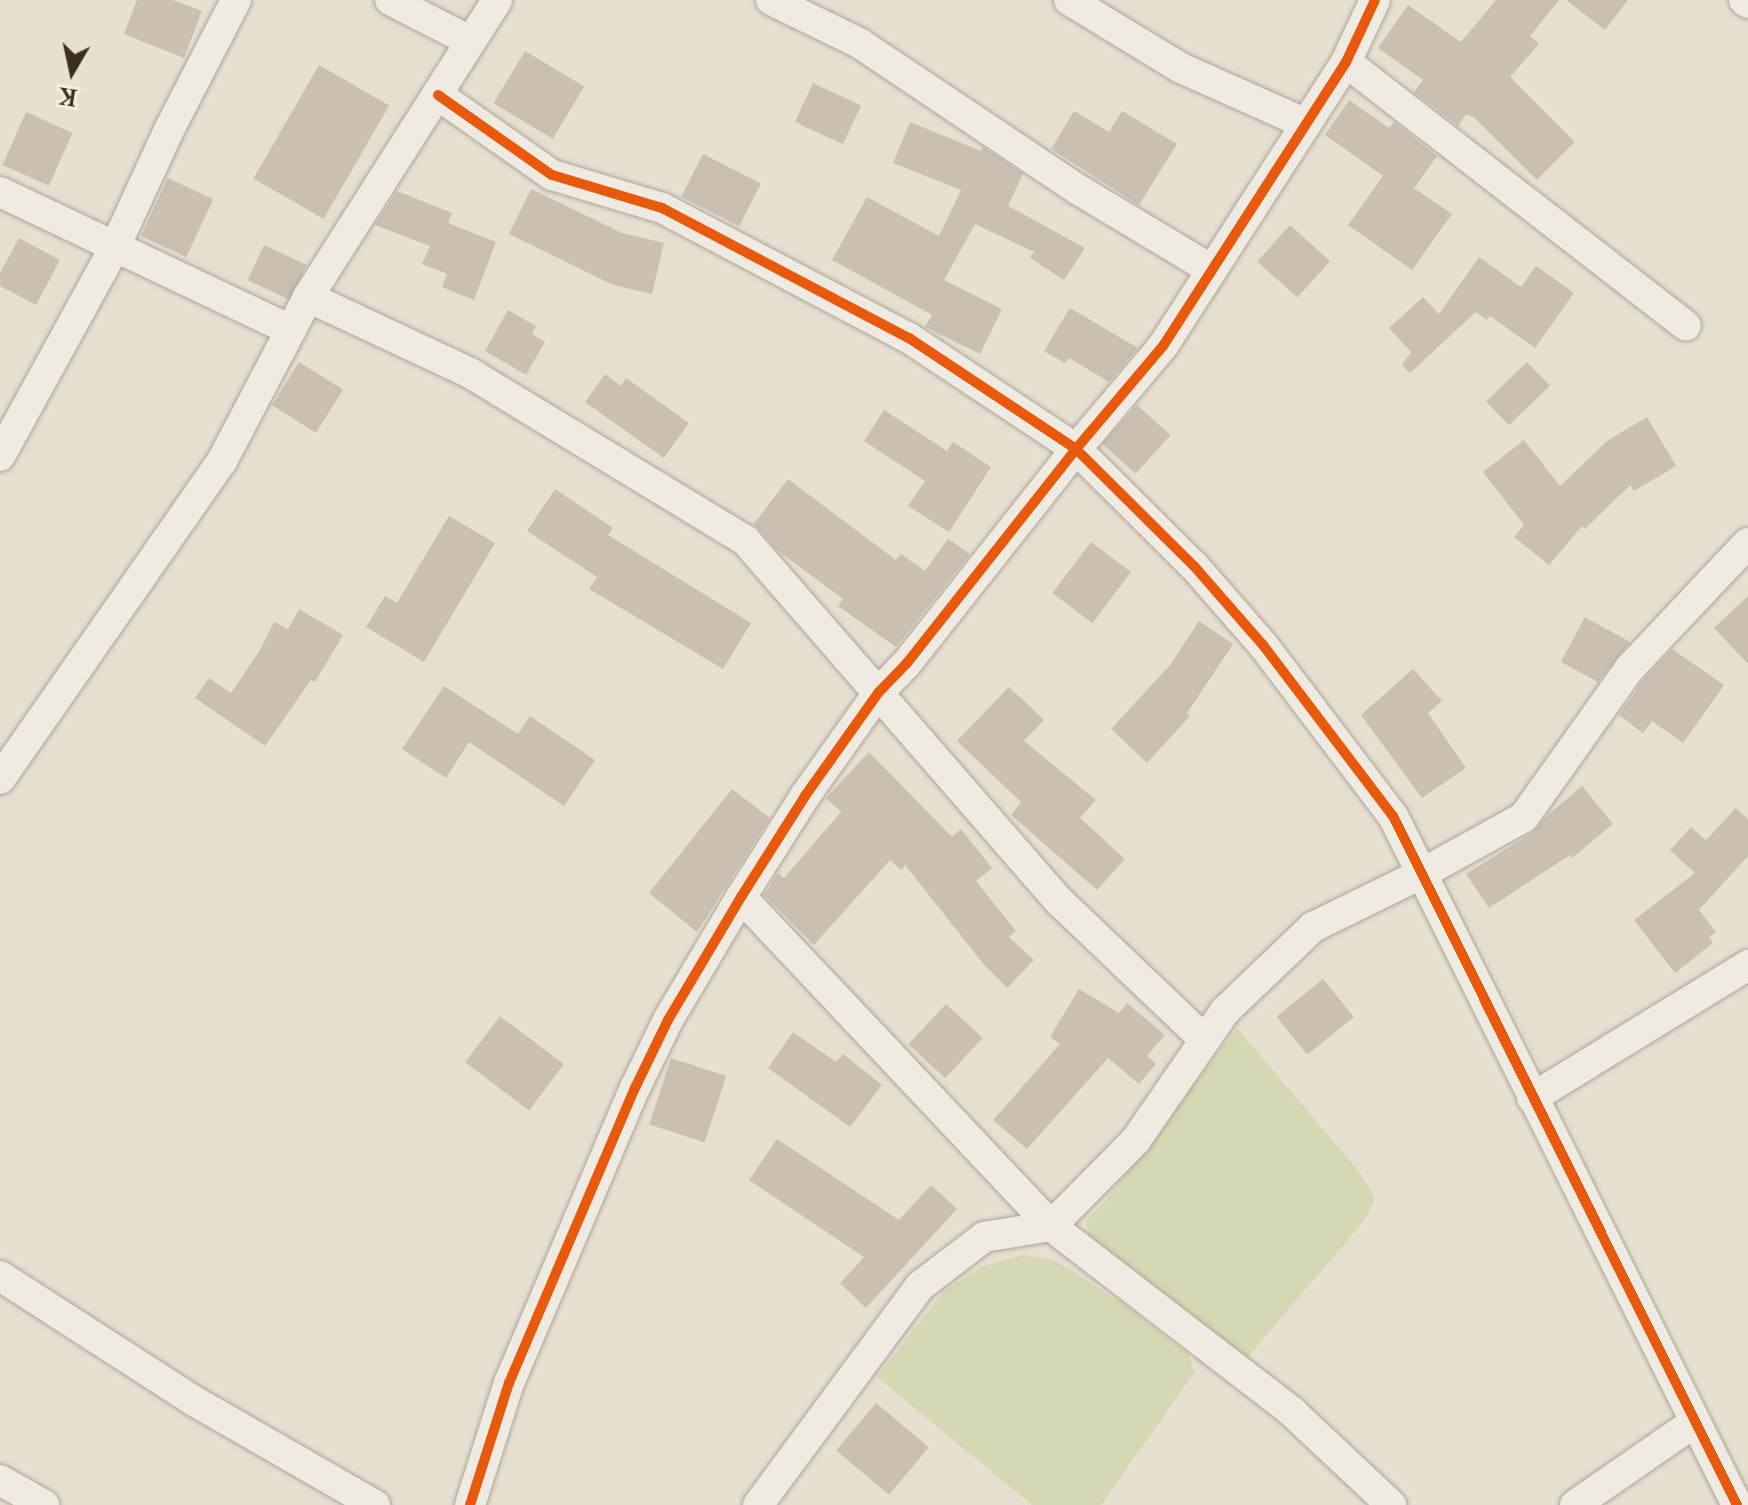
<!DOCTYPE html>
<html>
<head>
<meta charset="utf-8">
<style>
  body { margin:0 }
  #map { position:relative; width:1748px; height:1505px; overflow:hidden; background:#e7e0d1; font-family:"Libre Baskerville",serif }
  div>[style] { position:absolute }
  .green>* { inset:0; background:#d6d7b3 }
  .building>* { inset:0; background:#cbbfb2; transform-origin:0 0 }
  .roads { filter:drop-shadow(0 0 2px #ada599) drop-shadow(0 0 2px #ada599) }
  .minor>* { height:30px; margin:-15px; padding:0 15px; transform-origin:15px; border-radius:15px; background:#efebe3 }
  .cycleway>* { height:10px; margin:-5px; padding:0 5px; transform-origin:5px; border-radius:5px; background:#e8590c }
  span { translate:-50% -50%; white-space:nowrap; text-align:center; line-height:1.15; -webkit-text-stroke:6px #f7eed8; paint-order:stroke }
  .north { position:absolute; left:32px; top:32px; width:80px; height:80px; -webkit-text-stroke:6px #f7eed8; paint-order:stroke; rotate:189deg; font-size:22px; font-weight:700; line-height:32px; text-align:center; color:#3d2e20 }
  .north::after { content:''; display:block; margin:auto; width:28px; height:36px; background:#3d2e20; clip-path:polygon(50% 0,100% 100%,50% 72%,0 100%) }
</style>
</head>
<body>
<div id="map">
  <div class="green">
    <div style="clip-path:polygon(1237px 1028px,1361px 1174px,1375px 1198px,1365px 1220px,1245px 1360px,1088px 1235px,1086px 1220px,1106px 1200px)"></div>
    <div style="clip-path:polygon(1023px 1255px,1054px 1260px,1124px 1304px,1189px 1355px,1194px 1373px,1101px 1505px,1032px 1505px,877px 1377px,945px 1290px,984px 1266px)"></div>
  </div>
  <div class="building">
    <div style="clip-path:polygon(137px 0,173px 0,202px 11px,184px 58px,124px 34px)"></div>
    <div style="clip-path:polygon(1496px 0,1559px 0,1530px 36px,1539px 44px,1510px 77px,1575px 142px,1537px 180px,1474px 117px,1466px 114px,1458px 126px,1414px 92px,1423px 80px,1378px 48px,1408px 5px,1461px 42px)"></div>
    <div style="clip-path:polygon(1566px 0,1628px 0,1605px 30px)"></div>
    <div style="left:525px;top:51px;width:69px;height:61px;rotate:31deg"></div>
    <div style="left:319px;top:65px;width:81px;height:131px;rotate:30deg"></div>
    <div style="left:813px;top:83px;width:53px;height:43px;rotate:25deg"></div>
    <div style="clip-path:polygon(1349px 100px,1389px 128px,1394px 122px,1437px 156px,1414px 188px,1452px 214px,1412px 270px,1348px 225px,1383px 176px,1325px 135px)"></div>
    <div style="clip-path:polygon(1074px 111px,1109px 132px,1122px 111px,1177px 144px,1139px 205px,1051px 149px)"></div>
    <div style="left:26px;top:112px;width:51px;height:58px;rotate:24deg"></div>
    <div style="clip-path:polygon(910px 122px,981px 151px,983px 147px,1023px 174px,1008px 206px,1085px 248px,1064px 280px,1030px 258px,1034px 252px,975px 224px,944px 280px,1002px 309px,980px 354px,925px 327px,932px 315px,832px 260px,867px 197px,939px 236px,961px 190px,893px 163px)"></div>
    <div style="left:703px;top:154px;width:65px;height:48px;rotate:27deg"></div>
    <div style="left:168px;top:178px;width:50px;height:64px;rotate:25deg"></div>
    <div style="clip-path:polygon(531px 189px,622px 233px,664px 243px,652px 294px,613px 285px,509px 234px)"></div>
    <div style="clip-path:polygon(397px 191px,452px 213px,448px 223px,496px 242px,474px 300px,442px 287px,447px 274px,422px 264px,430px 246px,375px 225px)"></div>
    <div style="left:1290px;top:225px;width:54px;height:49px;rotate:42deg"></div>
    <div style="clip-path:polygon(19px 238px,60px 260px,36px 305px,0 286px,0 273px)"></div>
    <div style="left:264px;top:245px;width:47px;height:39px;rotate:25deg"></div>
    <div style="clip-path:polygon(1479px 257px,1521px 287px,1536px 266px,1574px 293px,1535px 348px,1490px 316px,1487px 320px,1476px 312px,1410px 373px,1402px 365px,1411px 352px,1389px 328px,1423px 297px,1439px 314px)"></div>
    <div style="clip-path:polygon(1070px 308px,1138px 348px,1109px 382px,1069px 358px,1065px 363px,1044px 351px)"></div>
    <div style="clip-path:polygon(508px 310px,536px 326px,532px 334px,545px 342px,526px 375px,485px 351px)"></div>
    <div style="left:299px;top:362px;width:52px;height:51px;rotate:32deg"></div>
    <div style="left:1527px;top:362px;width:33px;height:57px;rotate:46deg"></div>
    <div style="clip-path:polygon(605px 374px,621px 386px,626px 378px,689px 423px,664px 458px,585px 402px)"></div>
    <div style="left:1137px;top:405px;width:45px;height:52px;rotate:42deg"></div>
    <div style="clip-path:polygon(884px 410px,947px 451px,953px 442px,991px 467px,949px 532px,908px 506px,925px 481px,864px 441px)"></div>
    <div style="clip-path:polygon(1647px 417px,1676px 466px,1634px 491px,1630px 485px,1585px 529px,1582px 526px,1549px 565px,1514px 537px,1524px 525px,1483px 472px,1524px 440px,1560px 486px,1607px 441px)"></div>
    <div style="clip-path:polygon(788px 479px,896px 560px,901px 554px,925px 571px,948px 539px,970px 554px,896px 647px,838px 606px,843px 599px,777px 550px,754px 524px)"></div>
    <div style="clip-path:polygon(555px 489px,613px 528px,608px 535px,751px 623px,723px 669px,589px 589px,597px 577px,527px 531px)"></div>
    <div style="clip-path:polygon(449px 516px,495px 543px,424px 662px,366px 627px,385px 596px,397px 603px)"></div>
    <div style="left:1091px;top:542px;width:50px;height:64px;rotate:37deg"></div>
    <div style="clip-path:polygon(1748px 596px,1748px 664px,1714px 628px)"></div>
    <div style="clip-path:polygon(299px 609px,343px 635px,315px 682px,311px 680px,265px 746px,195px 698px,209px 678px,231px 693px,260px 650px,274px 622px,288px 629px)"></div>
    <div style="clip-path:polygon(1585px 617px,1630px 642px,1598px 682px,1561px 662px)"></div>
    <div style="clip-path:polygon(1199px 621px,1233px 644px,1187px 713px,1190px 716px,1147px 763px,1111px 729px,1170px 665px)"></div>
    <div style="clip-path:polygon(1672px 649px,1724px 685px,1683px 743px,1652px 721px,1643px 733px,1619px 715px,1644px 679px)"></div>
    <div style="clip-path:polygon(1413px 669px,1442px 701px,1428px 713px,1466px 768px,1422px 798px,1361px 715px)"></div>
    <div style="clip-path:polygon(444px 686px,518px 734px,530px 716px,595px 760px,564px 806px,469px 742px,446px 778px,402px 749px)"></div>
    <div style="clip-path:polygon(1009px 687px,1044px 720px,1024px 741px,1096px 800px,1080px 818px,1125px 859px,1097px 890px,1011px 815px,1021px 802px,957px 741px)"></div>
    <div style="clip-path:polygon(869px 752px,952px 837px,961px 829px,992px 868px,976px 881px,1016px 931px,1009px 937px,1034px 960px,1007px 988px,985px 966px,905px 865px,901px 870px,890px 860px,814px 945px,764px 895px,778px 873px,784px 878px,841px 812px,826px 798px)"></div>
    <div style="clip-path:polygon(1582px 786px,1613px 824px,1572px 858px,1570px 855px,1489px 908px,1466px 874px,1533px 832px,1549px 814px)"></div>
    <div style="clip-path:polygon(732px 789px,770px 818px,697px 932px,649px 893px)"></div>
    <div style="clip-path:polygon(1736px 808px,1748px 819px,1748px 856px,1699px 910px,1716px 932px,1709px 937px,1713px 943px,1675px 973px,1634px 920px,1695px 873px,1670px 850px,1691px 827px,1706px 840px)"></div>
    <div style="left:1323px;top:979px;width:49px;height:60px;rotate:51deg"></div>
    <div style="clip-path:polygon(1079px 989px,1119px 1013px,1127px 1003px,1165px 1035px,1147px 1056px,1156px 1064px,1139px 1084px,1108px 1058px,1027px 1149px,993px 1120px,1060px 1044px,1050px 1037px)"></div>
    <div style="left:946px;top:1004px;width:50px;height:55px;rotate:43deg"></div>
    <div style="left:500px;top:1016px;width:80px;height:58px;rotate:37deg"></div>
    <div style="clip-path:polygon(793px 1032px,836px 1062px,843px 1054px,882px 1085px,850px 1127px,768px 1068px)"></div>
    <div style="left:671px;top:1058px;width:58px;height:70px;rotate:18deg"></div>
    <div style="clip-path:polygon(777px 1139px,899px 1220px,931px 1185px,957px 1209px,866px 1308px,840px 1283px,864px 1257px,749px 1180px)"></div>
    <div style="left:876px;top:1403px;width:69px;height:62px;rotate:40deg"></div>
  </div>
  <div class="roads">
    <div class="minor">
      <div style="left:390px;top:0;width:90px;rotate:27.1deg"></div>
      <div style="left:771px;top:0;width:98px;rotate:26deg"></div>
      <div style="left:859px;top:43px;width:265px;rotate:33.8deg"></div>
      <div style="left:1079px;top:190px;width:155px;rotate:31deg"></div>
      <div style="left:1069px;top:0;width:131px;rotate:31.3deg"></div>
      <div style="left:1181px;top:68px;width:137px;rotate:24.1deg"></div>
      <div style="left:1744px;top:0;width:5px;rotate:37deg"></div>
      <div style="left:1346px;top:62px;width:430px;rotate:37.8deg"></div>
      <div style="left:438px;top:95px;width:139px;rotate:35.1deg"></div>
      <div style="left:552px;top:175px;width:115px;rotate:16.7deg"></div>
      <div style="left:662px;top:208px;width:279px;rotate:27.8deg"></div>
      <div style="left:909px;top:338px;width:201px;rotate:33.6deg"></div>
      <div style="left:1076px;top:449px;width:166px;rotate:44.8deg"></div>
      <div style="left:1194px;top:566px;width:105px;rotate:48.9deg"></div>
      <div style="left:1263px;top:645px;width:215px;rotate:52.8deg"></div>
      <div style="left:1393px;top:816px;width:770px;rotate:63.47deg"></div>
      <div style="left:0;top:192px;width:322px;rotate:25.4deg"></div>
      <div style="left:308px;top:297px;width:179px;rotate:25.1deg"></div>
      <div style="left:470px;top:373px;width:322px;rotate:31.3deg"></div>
      <div style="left:745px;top:540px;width:480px;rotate:49deg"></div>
      <div style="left:1060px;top:902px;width:200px;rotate:43.6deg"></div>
      <div style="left:0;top:456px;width:239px;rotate:-61.2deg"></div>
      <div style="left:115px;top:247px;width:131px;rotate:-65.2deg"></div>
      <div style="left:170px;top:128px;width:144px;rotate:-62.7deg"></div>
      <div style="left:0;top:779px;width:388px;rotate:-55.1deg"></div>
      <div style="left:222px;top:461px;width:185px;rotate:-62.3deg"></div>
      <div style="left:308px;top:297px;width:352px;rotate:-57.5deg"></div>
      <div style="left:741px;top:897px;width:452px;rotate:46.7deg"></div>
      <div style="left:1051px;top:1226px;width:302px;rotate:37.6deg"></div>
      <div style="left:1290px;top:1410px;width:139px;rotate:43.2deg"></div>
      <div style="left:1532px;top:1098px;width:254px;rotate:-31.6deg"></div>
      <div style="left:0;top:1276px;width:231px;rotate:32.8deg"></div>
      <div style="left:194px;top:1401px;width:209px;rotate:29.9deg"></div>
      <div style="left:0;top:1480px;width:51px;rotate:29.6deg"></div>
      <div style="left:470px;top:1505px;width:128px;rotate:-72.3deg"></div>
      <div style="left:509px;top:1383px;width:321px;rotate:-66.9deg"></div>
      <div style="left:635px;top:1088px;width:76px;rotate:-64.1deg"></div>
      <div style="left:668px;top:1020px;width:143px;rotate:-59.3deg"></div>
      <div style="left:741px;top:897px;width:120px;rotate:-57.6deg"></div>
      <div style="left:805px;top:796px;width:128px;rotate:-54.6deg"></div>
      <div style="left:879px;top:692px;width:40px;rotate:-46deg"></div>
      <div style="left:907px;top:663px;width:273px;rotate:-51.7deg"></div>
      <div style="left:1076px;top:449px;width:135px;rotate:-49.8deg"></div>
      <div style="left:1163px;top:346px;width:338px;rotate:-57.2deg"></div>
      <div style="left:1346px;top:62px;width:68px;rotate:-64.9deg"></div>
      <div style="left:758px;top:1505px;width:272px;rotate:-53.5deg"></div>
      <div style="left:920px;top:1286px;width:81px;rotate:-37.4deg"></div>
      <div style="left:984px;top:1237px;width:68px;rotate:-9.3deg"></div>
      <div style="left:1051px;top:1226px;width:121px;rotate:-45.3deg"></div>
      <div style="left:1136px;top:1140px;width:157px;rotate:-55.4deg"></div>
      <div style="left:1225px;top:1011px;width:122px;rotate:-43.7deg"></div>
      <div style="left:1313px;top:927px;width:120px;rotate:-26.1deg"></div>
      <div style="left:1421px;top:874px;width:118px;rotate:-29deg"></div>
      <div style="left:1524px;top:817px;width:183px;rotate:-54.6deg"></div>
      <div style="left:1630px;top:668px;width:172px;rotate:-46.7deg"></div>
      <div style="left:1575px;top:1505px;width:146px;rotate:-34.7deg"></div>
    </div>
  </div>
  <div class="cycleway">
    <div style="left:438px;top:95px;width:139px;rotate:35.1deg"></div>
    <div style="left:552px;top:175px;width:115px;rotate:16.7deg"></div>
    <div style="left:662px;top:208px;width:279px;rotate:27.8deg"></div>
    <div style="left:909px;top:338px;width:201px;rotate:33.6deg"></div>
    <div style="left:1076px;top:449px;width:166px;rotate:44.8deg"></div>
    <div style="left:1194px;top:566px;width:105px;rotate:48.9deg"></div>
    <div style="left:1263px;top:645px;width:215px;rotate:52.8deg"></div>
    <div style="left:1393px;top:816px;width:770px;rotate:63.47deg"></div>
    <div style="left:470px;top:1505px;width:128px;rotate:-72.3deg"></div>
    <div style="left:509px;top:1383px;width:321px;rotate:-66.9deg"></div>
    <div style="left:635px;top:1088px;width:76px;rotate:-64.1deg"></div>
    <div style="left:668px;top:1020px;width:143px;rotate:-59.3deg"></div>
    <div style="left:741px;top:897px;width:120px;rotate:-57.6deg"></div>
    <div style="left:805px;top:796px;width:128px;rotate:-54.6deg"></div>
    <div style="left:879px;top:692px;width:40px;rotate:-46deg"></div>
    <div style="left:907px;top:663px;width:273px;rotate:-51.7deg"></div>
    <div style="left:1076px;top:449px;width:135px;rotate:-49.8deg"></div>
    <div style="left:1163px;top:346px;width:338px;rotate:-57.2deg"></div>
    <div style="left:1346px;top:62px;width:68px;rotate:-64.9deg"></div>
  </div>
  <div class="north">K</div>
</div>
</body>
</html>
